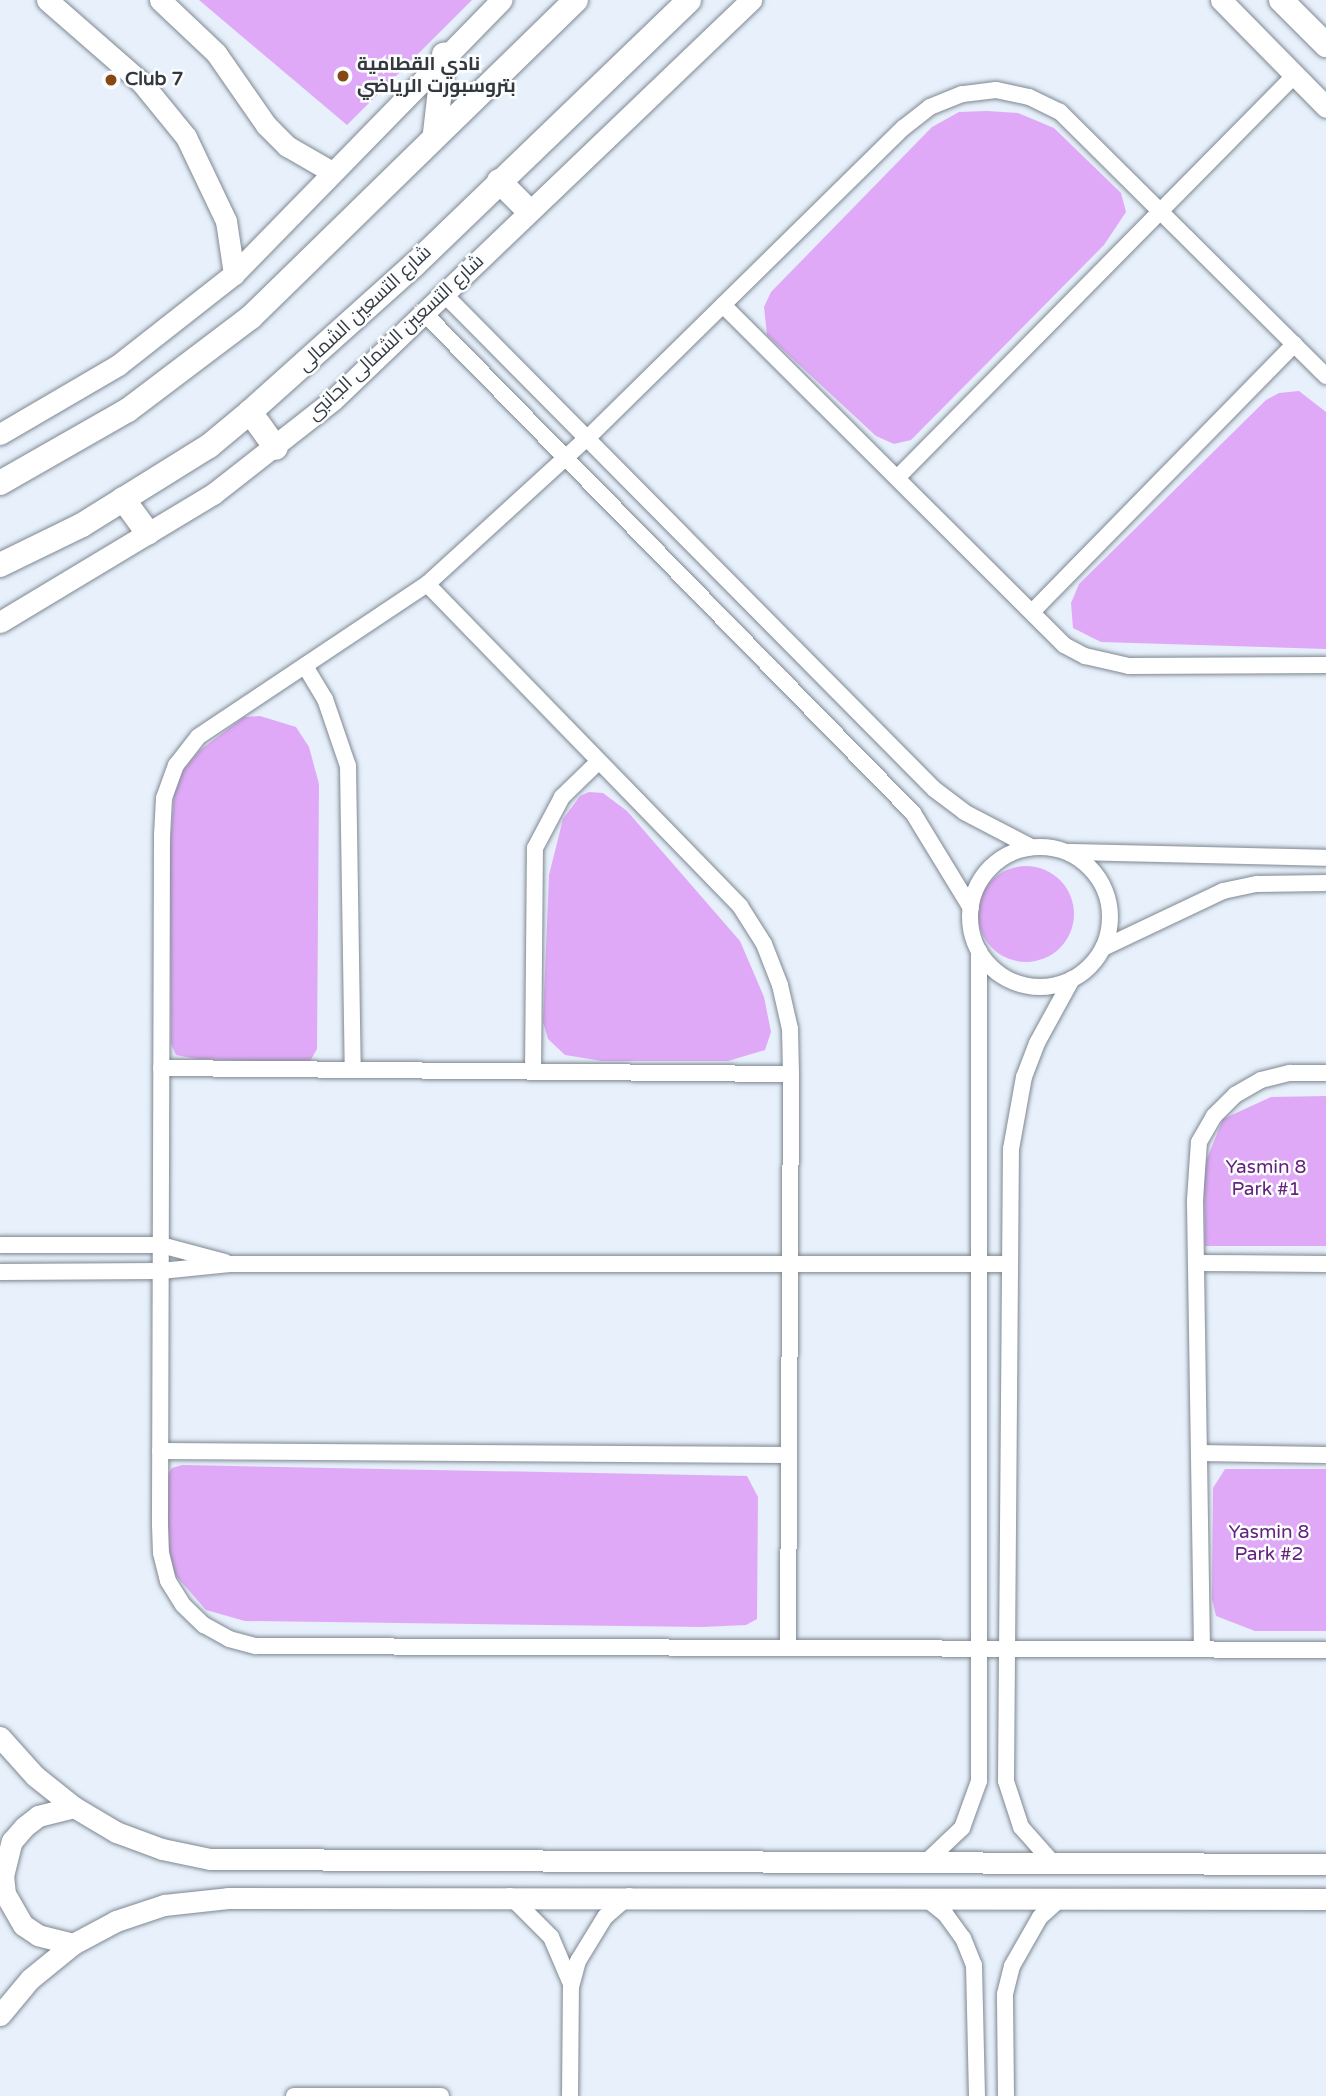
<!DOCTYPE html>
<html>
<head>
<meta charset="utf-8">
<style>
  body { margin:0 }
  #map { position:relative; width:1326px; height:2096px; overflow:hidden; background:#e7f0fb; font-family:"Varela Round",Cairo,sans-serif }
  div>[style] { position:absolute }
  .green>* { inset:0; background:#e0a9f7 }
  .round { border-radius:50% }
  .roads { filter:drop-shadow(0 0 2px #7f8891) drop-shadow(0 0 2px #7f8891) }
  .street>* { height:16px; margin:-8px; padding:0 8px; transform-origin:8px; border-radius:8px; background:#fff }
  .street>.ring { margin:-8px; padding:0; box-sizing:content-box; background:none; border:16px solid #fff; border-radius:50% }
  .secondary>* { height:21px; margin:-10.5px; padding:0 10.5px; transform-origin:10.5px; border-radius:10.5px; background:#fff }
  .primary>* { height:24px; margin:-12px; padding:0 12px; transform-origin:12px; border-radius:12px; background:#fff }
  .dots>* { width:19px; height:19px; translate:-50% -50%; box-sizing:border-box; border:4px solid #fbfdff; border-radius:50% }
  span { translate:-50% -50%; white-space:nowrap; text-align:center; line-height:1.15; -webkit-text-stroke:5px #fbfdff; paint-order:stroke }
  .poi-label { font-size:19px; color:#34383c; font-weight:700 }
  .left { translate:0 -50%; text-align:left }
  .street-label { font-size:19px; color:#34383c }
  .park-label { font-size:19px; color:#65227c }
</style>
</head>
<body>
<div id="map">
  <div class="green">
    <div style="clip-path:polygon(199px 0,472px 0,347px 125px)"></div>
    <div style="clip-path:polygon(987px 111px,1018px 113px,1054px 128px,1121px 193px,1126px 212px,1104px 245px,911px 440px,894px 444px,876px 436px,767px 335px,764px 307px,771px 292px,932px 127px,959px 112px)"></div>
    <div style="clip-path:polygon(1299px 391px,1326px 412px,1326px 649px,1101px 642px,1073px 628px,1071px 603px,1079px 584px,1266px 400px,1279px 393px)"></div>
    <div style="clip-path:polygon(260px 716px,296px 727px,309px 747px,319px 784px,317px 1049px,309px 1063px,197px 1059px,176px 1055px,171px 1044px,170px 849px,175px 780px,200px 750px,244px 717px)"></div>
    <div style="clip-path:polygon(589px 792px,603px 793px,627px 811px,740px 941px,764px 997px,771px 1032px,765px 1050px,728px 1061px,602px 1061px,565px 1055px,548px 1039px,543px 1022px,549px 875px,563px 819px,580px 796px)"></div>
    <div class="round" style="left:978px;top:866px;width:96px;height:96px"></div>
    <div style="clip-path:polygon(1326px 1096px,1326px 1246px,1205px 1246px,1204px 1166px,1223px 1119px,1271px 1097px)"></div>
    <div style="clip-path:polygon(182px 1465px,747px 1476px,758px 1497px,757px 1619px,746px 1625px,703px 1627px,245px 1621px,206px 1610px,171px 1570px,165px 1537px,165px 1479px,172px 1468px)"></div>
    <div style="clip-path:polygon(1225px 1469px,1326px 1469px,1326px 1631px,1255px 1631px,1216px 1616px,1212px 1599px,1213px 1488px)"></div>
  </div>
  <div class="roads">
    <div class="street">
      <div style="left:445px;top:295px;width:695px;rotate:45.29deg"></div>
      <div style="left:934px;top:789px;width:38px;rotate:37deg"></div>
      <div style="left:964px;top:812px;width:76px;rotate:27.6deg"></div>
      <div style="left:723px;top:305px;width:482px;rotate:44.9deg"></div>
      <div style="left:1064px;top:645px;width:24px;rotate:28deg"></div>
      <div style="left:1085px;top:656px;width:45px;rotate:12.8deg"></div>
      <div style="left:1129px;top:666px;width:197px;rotate:-0.3deg"></div>
      <div style="left:425px;top:314px;width:698px;rotate:45.64deg"></div>
      <div style="left:913px;top:813px;width:111px;rotate:58.6deg"></div>
      <div style="left:1326px;top:376px;width:375px;rotate:-135.2deg"></div>
      <div style="left:1060px;top:112px;width:34px;rotate:-154deg"></div>
      <div style="left:1029px;top:97px;width:34px;rotate:-168deg"></div>
      <div style="left:996px;top:90px;width:34px;rotate:173deg"></div>
      <div style="left:962px;top:94px;width:35px;rotate:158deg"></div>
      <div style="left:930px;top:107px;width:34px;rotate:142deg"></div>
      <div style="left:903px;top:128px;width:443px;rotate:135.5deg"></div>
      <div style="left:587px;top:438px;width:217px;rotate:137.6deg"></div>
      <div style="left:427px;top:584px;width:275px;rotate:146.3deg"></div>
      <div style="left:198px;top:737px;width:36px;rotate:128deg"></div>
      <div style="left:176px;top:765px;width:35px;rotate:110deg"></div>
      <div style="left:164px;top:798px;width:36px;rotate:93deg"></div>
      <div style="left:162px;top:834px;width:691px;rotate:90.17deg"></div>
      <div style="left:160px;top:1525px;width:28px;rotate:88deg"></div>
      <div style="left:161px;top:1553px;width:29px;rotate:76deg"></div>
      <div style="left:168px;top:1581px;width:28px;rotate:58deg"></div>
      <div style="left:183px;top:1605px;width:29px;rotate:44deg"></div>
      <div style="left:204px;top:1625px;width:29px;rotate:29deg"></div>
      <div style="left:229px;top:1639px;width:28px;rotate:15deg"></div>
      <div style="left:256px;top:1646px;width:1070px;rotate:0.21deg"></div>
      <div style="left:897px;top:478px;width:565px;rotate:-45.36deg"></div>
      <div style="left:427px;top:584px;width:449px;rotate:45.8deg"></div>
      <div style="left:740px;top:906px;width:45px;rotate:57.7deg"></div>
      <div style="left:764px;top:944px;width:44px;rotate:68.7deg"></div>
      <div style="left:780px;top:985px;width:45px;rotate:77.2deg"></div>
      <div style="left:790px;top:1029px;width:45px;rotate:88.7deg"></div>
      <div style="left:791px;top:1074px;width:573px;rotate:90.3deg"></div>
      <div style="left:1032px;top:612px;width:375px;rotate:-45.6deg"></div>
      <div style="left:305px;top:666px;width:39px;rotate:59deg"></div>
      <div style="left:325px;top:699px;width:71px;rotate:71.1deg"></div>
      <div style="left:348px;top:766px;width:304px;rotate:89.1deg"></div>
      <div class="ring" style="left:970px;top:847px;width:124px;height:124px"></div>
      <div style="left:1070px;top:852px;width:256px;rotate:1.3deg"></div>
      <div style="left:1103px;top:948px;width:133px;rotate:-25.4deg"></div>
      <div style="left:1223px;top:891px;width:35px;rotate:-12deg"></div>
      <div style="left:1257px;top:884px;width:69px;rotate:-0.8deg"></div>
      <div style="left:161px;top:1068px;width:630px;rotate:0.55deg"></div>
      <div style="left:533px;top:1072px;width:224px;rotate:-89.5deg"></div>
      <div style="left:535px;top:848px;width:58px;rotate:-62.1deg"></div>
      <div style="left:562px;top:797px;width:49px;rotate:-44.2deg"></div>
      <div style="left:0;top:1245px;width:161px"></div>
      <div style="left:161px;top:1245px;width:66px;rotate:14.9deg"></div>
      <div style="left:1196px;top:1263px;width:130px;rotate:0.4deg"></div>
      <div style="left:0;top:1272px;width:161px;rotate:-0.4deg"></div>
      <div style="left:161px;top:1271px;width:69px;rotate:-5.8deg"></div>
      <div style="left:230px;top:1264px;width:780px"></div>
      <div style="left:160px;top:1451px;width:629px;rotate:0.36deg"></div>
      <div style="left:1199px;top:1453px;width:127px;rotate:0.9deg"></div>
      <div style="left:1202px;top:1649px;width:449px;rotate:-90.9deg"></div>
      <div style="left:1195px;top:1200px;width:58px;rotate:-86.1deg"></div>
      <div style="left:1199px;top:1142px;width:30px;rotate:-60deg"></div>
      <div style="left:1214px;top:1116px;width:30px;rotate:-45deg"></div>
      <div style="left:1235px;top:1095px;width:30px;rotate:-30deg"></div>
      <div style="left:1261px;top:1080px;width:30px;rotate:-14deg"></div>
      <div style="left:1290px;top:1073px;width:36px"></div>
      <div style="left:926px;top:1862px;width:50px;rotate:-43.4deg"></div>
      <div style="left:962px;top:1828px;width:50px;rotate:-70.1deg"></div>
      <div style="left:979px;top:1781px;width:830px;rotate:-90deg"></div>
      <div style="left:1053px;top:1863px;width:48px;rotate:-131.6deg"></div>
      <div style="left:1021px;top:1827px;width:48px;rotate:-108.1deg"></div>
      <div style="left:1006px;top:1781px;width:632px;rotate:-89.55deg"></div>
      <div style="left:1011px;top:1149px;width:73px;rotate:-79.8deg"></div>
      <div style="left:1024px;top:1077px;width:36px;rotate:-69deg"></div>
      <div style="left:1037px;top:1043px;width:73px;rotate:-61.3deg"></div>
      <div style="left:510px;top:1896px;width:58px;rotate:45deg"></div>
      <div style="left:551px;top:1937px;width:51px;rotate:66.9deg"></div>
      <div style="left:924px;top:1897px;width:28px;rotate:39deg"></div>
      <div style="left:946px;top:1915px;width:29px;rotate:54deg"></div>
      <div style="left:963px;top:1938px;width:29px;rotate:68deg"></div>
      <div style="left:974px;top:1965px;width:131px;rotate:88.7deg"></div>
      <div style="left:294px;top:2096px;width:147px"></div>
      <div style="left:570px;top:2096px;width:109px;rotate:-89.5deg"></div>
      <div style="left:571px;top:1987px;width:27px;rotate:-75deg"></div>
      <div style="left:578px;top:1961px;width:52px;rotate:-58.5deg"></div>
      <div style="left:605px;top:1917px;width:32px;rotate:-41deg"></div>
      <div style="left:1006px;top:2096px;width:102px;rotate:-90.6deg"></div>
      <div style="left:1005px;top:1994px;width:29px;rotate:-76deg"></div>
      <div style="left:1012px;top:1966px;width:56px;rotate:-60.3deg"></div>
      <div style="left:1040px;top:1917px;width:28px;rotate:-42deg"></div>
    </div>
    <div class="secondary">
      <div style="left:47px;top:0;width:126px;rotate:41.1deg"></div>
      <div style="left:142px;top:83px;width:70px;rotate:50.8deg"></div>
      <div style="left:186px;top:137px;width:93px;rotate:64.5deg"></div>
      <div style="left:226px;top:221px;width:54px;rotate:81.4deg"></div>
      <div style="left:160px;top:0;width:77px;rotate:43.4deg"></div>
      <div style="left:216px;top:53px;width:88px;rotate:55.2deg"></div>
      <div style="left:266px;top:125px;width:30px;rotate:45deg"></div>
      <div style="left:287px;top:146px;width:52px;rotate:30deg"></div>
      <div style="left:1221px;top:0;width:150px;rotate:45.5deg"></div>
      <div style="left:0;top:434px;width:137px;rotate:-30.3deg"></div>
      <div style="left:118px;top:365px;width:147px;rotate:-38.1deg"></div>
      <div style="left:234px;top:274px;width:383px;rotate:-45.7deg"></div>
      <div style="left:0;top:622px;width:249px;rotate:-31deg"></div>
      <div style="left:213px;top:494px;width:152px;rotate:-38.1deg"></div>
      <div style="left:333px;top:400px;width:579px;rotate:-43.74deg"></div>
      <div style="left:0;top:1737px;width:52px;rotate:48.1deg"></div>
      <div style="left:35px;top:1776px;width:50px;rotate:38.5deg"></div>
      <div style="left:74px;top:1807px;width:49px;rotate:30.8deg"></div>
      <div style="left:116px;top:1832px;width:49px;rotate:20.3deg"></div>
      <div style="left:162px;top:1849px;width:49px;rotate:11.8deg"></div>
      <div style="left:210px;top:1859px;width:1116px;rotate:0.26deg"></div>
      <div style="left:73px;top:1944px;width:36px;rotate:-166deg"></div>
      <div style="left:38px;top:1935px;width:18px;rotate:-146deg"></div>
      <div style="left:23px;top:1925px;width:36px;rotate:-120deg"></div>
      <div style="left:5px;top:1894px;width:18px;rotate:-96deg"></div>
      <div style="left:3px;top:1876px;width:36px;rotate:-76deg"></div>
      <div style="left:12px;top:1841px;width:18px;rotate:-49deg"></div>
      <div style="left:24px;top:1827px;width:18px;rotate:-38deg"></div>
      <div style="left:38px;top:1816px;width:37px;rotate:-14deg"></div>
      <div style="left:0;top:2015px;width:47px;rotate:-50.2deg"></div>
      <div style="left:30px;top:1979px;width:55px;rotate:-39.1deg"></div>
      <div style="left:73px;top:1944px;width:49px;rotate:-28.1deg"></div>
      <div style="left:116px;top:1921px;width:51px;rotate:-18.4deg"></div>
      <div style="left:164px;top:1905px;width:64px;rotate:-6.2deg"></div>
      <div style="left:228px;top:1898px;width:1098px;rotate:0.05deg"></div>
    </div>
    <div class="primary">
      <div style="left:1281px;top:0;width:64px;rotate:45deg"></div>
      <div style="left:435px;top:133px;width:79px;rotate:-83.4deg"></div>
      <div style="left:499px;top:181px;width:42px;rotate:45deg"></div>
      <div style="left:250px;top:412px;width:44px;rotate:54.2deg"></div>
      <div style="left:0;top:483px;width:147px;rotate:-29.7deg"></div>
      <div style="left:128px;top:410px;width:154px;rotate:-37.1deg"></div>
      <div style="left:251px;top:317px;width:454px;rotate:-44.3deg"></div>
      <div style="left:123px;top:499px;width:42px;rotate:53.7deg"></div>
      <div style="left:0;top:565px;width:91px;rotate:-26deg"></div>
      <div style="left:82px;top:525px;width:150px;rotate:-31.9deg"></div>
      <div style="left:209px;top:446px;width:53px;rotate:-39.7deg"></div>
      <div style="left:250px;top:412px;width:219px;rotate:-41.9deg"></div>
      <div style="left:413px;top:266px;width:383px;rotate:-43.9deg"></div>
    </div>
  </div>
  <div class="dots">
    <div style="left:343px;top:76px;background:#884811"></div>
    <div style="left:111px;top:80px;background:#884811"></div>
  </div>
  <div class="poi-label">
    <span class="left" style="left:357px;top:76px">نادي القطامية<br>بتروسبورت الرياضي</span>
    <span class="left" style="left:125px;top:80px">Club 7</span>
  </div>
  <div class="street-label">
    <span style="left:365px;top:309px;rotate:-43deg">شارع التسعين الشمالى</span>
    <span style="left:396px;top:338px;rotate:-43deg">شارع التسعين الشمالى الجانبى</span>
  </div>
  <div class="park-label">
    <span style="left:1266px;top:1179px">Yasmin 8<br>Park #1</span>
    <span style="left:1269px;top:1544px">Yasmin 8<br>Park #2</span>
  </div>
</div>
</body>
</html>
